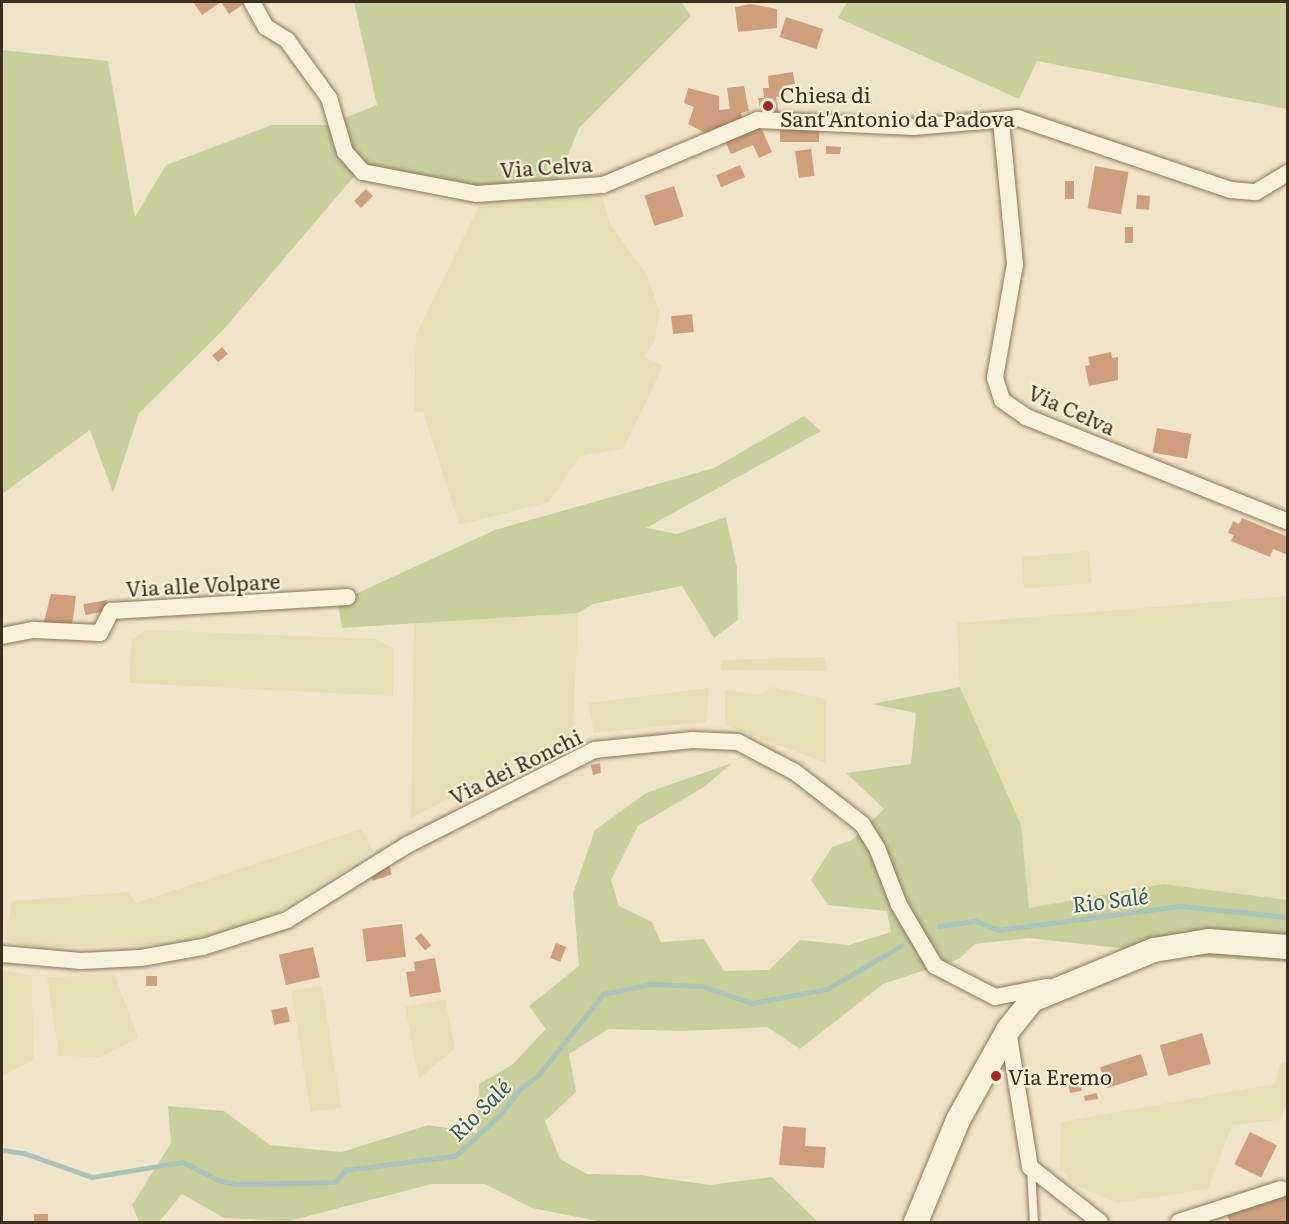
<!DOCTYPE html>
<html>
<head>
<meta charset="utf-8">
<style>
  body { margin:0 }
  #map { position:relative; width:1289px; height:1224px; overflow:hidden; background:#f0e4c8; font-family:Literata,serif }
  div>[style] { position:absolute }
  .farmland>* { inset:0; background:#e6deb5; transform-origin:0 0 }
  .green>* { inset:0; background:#c9cf9b }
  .stream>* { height:4.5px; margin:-2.25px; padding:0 2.25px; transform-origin:2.25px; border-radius:2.25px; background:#a9c4bc }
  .building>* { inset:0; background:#cf9f7d; transform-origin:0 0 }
  .roads { filter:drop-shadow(0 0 2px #8d765c) drop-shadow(0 0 2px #8d765c) }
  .lane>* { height:8px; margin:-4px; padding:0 4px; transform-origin:4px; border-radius:4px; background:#faf1dc }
  .street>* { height:16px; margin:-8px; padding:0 8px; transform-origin:8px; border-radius:8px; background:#faf1dc }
  .secondary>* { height:24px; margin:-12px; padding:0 12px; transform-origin:12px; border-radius:12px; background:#faf1dc }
  .dots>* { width:16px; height:16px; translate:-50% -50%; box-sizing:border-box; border:3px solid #f7eed8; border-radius:50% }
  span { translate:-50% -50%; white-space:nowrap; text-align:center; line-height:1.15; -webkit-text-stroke:4.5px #f7eed8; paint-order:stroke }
  .poi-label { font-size:21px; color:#3d2e20 }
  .left { translate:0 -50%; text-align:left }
  .street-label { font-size:21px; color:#3d2e20 }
  .water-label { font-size:22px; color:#2f5d5a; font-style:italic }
  .frame { position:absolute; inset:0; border:3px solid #3d2e20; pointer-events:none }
</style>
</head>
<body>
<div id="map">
  <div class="farmland">
    <div style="clip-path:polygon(602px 196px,610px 224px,647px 275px,660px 312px,654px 342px,643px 357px,663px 366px,624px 448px,580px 456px,549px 502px,459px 525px,423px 412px,414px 412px,416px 334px,481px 202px)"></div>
    <div style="left:1089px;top:551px;width:32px;height:68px;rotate:85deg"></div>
    <div style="clip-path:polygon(1287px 596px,1287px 900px,1163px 884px,1029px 908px,1021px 825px,960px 687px,957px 623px)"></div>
    <div style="clip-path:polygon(578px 613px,573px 735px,411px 818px,414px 622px)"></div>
    <div style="clip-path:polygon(146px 630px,376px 639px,394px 649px,393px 696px,129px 683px,132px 639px)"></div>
    <div style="clip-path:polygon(825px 657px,827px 671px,721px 670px,721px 660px)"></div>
    <div style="clip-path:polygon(772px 687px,826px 699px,826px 763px,725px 725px,725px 690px,759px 695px)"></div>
    <div style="clip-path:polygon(709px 688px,706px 722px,594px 733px,588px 703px)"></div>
    <div style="clip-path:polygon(361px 829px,373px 851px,264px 921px,196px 943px,37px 948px,5px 939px,12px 901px,129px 892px,135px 903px)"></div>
    <div style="clip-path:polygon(2px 970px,32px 975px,33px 1060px,2px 1076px)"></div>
    <div style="clip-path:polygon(115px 975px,138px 1038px,100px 1057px,59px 1056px,47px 977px)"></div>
    <div style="left:322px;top:986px;width:123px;height:31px;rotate:81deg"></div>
    <div style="clip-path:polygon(445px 999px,455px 1048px,419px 1079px,405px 1007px)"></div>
    <div style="clip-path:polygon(1287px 1062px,1287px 1104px,1280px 1120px,1232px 1125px,1208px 1189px,1117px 1203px,1077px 1186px,1060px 1169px,1061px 1122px,1275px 1084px,1280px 1064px)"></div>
  </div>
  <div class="green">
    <div style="clip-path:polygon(354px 2px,681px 2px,691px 16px,579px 128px,555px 186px,477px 188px,362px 167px,224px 329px,139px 413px,113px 493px,90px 430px,2px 494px,2px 50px,108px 61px,135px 217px,166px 165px,272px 125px,327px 125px,377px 105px)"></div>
    <div style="clip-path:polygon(847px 2px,1287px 2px,1287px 109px,1037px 61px,1019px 99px,838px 18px)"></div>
    <div style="clip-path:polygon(804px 416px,821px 431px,646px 528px,677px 534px,726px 517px,737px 568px,738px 620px,714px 638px,682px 586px,593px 604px,578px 613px,342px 628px,338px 602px,495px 530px,714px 468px)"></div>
    <div style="clip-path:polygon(960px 687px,1021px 825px,1029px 908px,1163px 884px,1287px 900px,1287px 962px,1199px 957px,1029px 938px,975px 944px,959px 959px,883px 984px,800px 1049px,767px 1027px,684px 1031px,608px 1029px,569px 1054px,576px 1092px,545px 1121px,560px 1159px,587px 1174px,640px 1175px,710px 1185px,772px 1177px,818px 1222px,602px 1222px,532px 1208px,485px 1184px,432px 1184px,289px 1221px,224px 1218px,182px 1194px,159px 1222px,139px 1222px,132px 1205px,171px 1143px,168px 1106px,224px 1111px,270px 1145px,342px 1152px,428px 1125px,477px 1133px,479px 1084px,512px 1065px,546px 1029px,529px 1006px,579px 966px,573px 893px,595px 830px,646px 793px,732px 763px,704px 787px,638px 826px,611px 880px,619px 906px,652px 922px,661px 942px,704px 939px,724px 971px,769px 970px,800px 940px,849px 945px,891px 932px,887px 911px,828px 905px,811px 880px,832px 847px,852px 840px,884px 809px,846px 773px,911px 764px,916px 713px,872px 704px)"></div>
  </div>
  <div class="stream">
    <div style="left:939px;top:926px;width:37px;rotate:-8deg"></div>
    <div style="left:976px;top:921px;width:24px;rotate:22deg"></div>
    <div style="left:998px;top:930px;width:185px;rotate:-7.5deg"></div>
    <div style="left:1181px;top:906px;width:108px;rotate:5.9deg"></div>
    <div style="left:2px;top:1150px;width:22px;rotate:8deg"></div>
    <div style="left:24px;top:1153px;width:72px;rotate:19.4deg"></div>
    <div style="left:92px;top:1177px;width:92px;rotate:-9.4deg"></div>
    <div style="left:183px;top:1162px;width:39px;rotate:27deg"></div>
    <div style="left:218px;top:1180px;width:19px;rotate:12deg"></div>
    <div style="left:237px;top:1184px;width:98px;rotate:-1.2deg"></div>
    <div style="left:335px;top:1182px;width:16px;rotate:-50deg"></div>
    <div style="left:345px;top:1170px;width:111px;rotate:-7.3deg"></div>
    <div style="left:455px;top:1156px;width:59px;rotate:-42.3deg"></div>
    <div style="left:499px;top:1116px;width:36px;rotate:-52deg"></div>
    <div style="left:521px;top:1088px;width:19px;rotate:-35deg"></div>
    <div style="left:537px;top:1077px;width:106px;rotate:-51.5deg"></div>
    <div style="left:603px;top:994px;width:49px;rotate:-11.8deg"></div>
    <div style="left:651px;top:984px;width:51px;rotate:2.2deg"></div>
    <div style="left:702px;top:986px;width:53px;rotate:18.8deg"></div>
    <div style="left:752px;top:1003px;width:76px;rotate:-10.6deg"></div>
    <div style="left:827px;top:989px;width:86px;rotate:-30.2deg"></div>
  </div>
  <div class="building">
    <div style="clip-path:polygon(193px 2px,243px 2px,244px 4px,229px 14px,221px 2px,202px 15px)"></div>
    <div style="clip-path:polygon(750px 4px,777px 9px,777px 28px,738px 32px,735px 7px)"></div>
    <div style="left:786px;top:17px;width:39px;height:21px;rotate:18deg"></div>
    <div style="clip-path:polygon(793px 72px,795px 84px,782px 86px,783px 96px,776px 97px,779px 114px,761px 113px,758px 98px,764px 98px,763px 88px,769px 88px,768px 76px)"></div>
    <div style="clip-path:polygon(744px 86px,749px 111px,741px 113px,743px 125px,713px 137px,688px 124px,694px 107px,684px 103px,688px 88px,719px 96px,719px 110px,730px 109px,727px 88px)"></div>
    <div style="clip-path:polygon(759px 123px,772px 152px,759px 158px,753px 145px,731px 154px,724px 139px)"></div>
    <div style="left:780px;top:125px;width:39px;height:17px"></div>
    <div style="clip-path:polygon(826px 146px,841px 147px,840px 154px,826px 154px)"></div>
    <div style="left:811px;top:149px;width:27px;height:16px;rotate:82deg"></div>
    <div style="left:740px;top:165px;width:13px;height:26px;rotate:67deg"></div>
    <div style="left:1095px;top:166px;width:34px;height:43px;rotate:10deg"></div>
    <div style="left:1065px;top:181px;width:9px;height:18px"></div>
    <div style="left:674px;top:186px;width:32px;height:31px;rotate:72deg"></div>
    <div style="left:366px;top:189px;width:10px;height:17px;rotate:45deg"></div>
    <div style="left:1137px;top:195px;width:13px;height:14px;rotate:4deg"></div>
    <div style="left:1125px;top:227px;width:8px;height:16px"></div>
    <div style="left:692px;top:314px;width:18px;height:21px;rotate:84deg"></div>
    <div style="left:222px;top:347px;width:9px;height:13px;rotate:49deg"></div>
    <div style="clip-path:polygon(1111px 352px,1112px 358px,1118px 357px,1118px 380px,1089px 386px,1085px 366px,1090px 365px,1088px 357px)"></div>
    <div style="left:1157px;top:428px;width:35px;height:25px;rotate:10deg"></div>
    <div style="clip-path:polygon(1242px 518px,1288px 537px,1288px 555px,1273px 549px,1270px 557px,1231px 541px,1234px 535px,1228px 533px,1233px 521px,1239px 524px)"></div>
    <div style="clip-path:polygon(51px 594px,76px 596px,72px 626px,44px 622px)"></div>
    <div style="left:107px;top:600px;width:11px;height:24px;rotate:80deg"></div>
    <div style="clip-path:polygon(600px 763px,601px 773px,593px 775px,591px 765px)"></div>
    <div style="left:389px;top:866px;width:9px;height:20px;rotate:72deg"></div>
    <div style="left:402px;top:924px;width:33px;height:40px;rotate:83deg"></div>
    <div style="left:421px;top:933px;width:16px;height:8px;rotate:50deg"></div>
    <div style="left:556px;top:943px;width:11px;height:16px;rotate:22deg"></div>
    <div style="left:313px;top:947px;width:31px;height:35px;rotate:77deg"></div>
    <div style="clip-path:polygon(435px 958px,441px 992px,410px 997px,406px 972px,415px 971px,414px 962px)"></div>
    <div style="left:146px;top:976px;width:11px;height:10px"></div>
    <div style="left:287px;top:1007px;width:15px;height:16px;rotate:79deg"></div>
    <div style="left:1202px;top:1033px;width:32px;height:44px;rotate:74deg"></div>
    <div style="left:1141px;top:1054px;width:22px;height:43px;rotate:72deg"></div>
    <div style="left:1080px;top:1080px;width:11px;height:12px;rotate:80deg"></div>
    <div style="clip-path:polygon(1097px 1093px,1098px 1099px,1085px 1101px,1084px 1096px)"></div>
    <div style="clip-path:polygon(783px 1126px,806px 1128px,805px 1146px,826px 1147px,824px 1168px,779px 1165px)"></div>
    <div style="left:1250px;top:1132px;width:30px;height:36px;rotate:26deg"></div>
    <div style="clip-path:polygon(1288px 1193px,1288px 1222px,1230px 1222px,1227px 1215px)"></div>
    <div style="left:34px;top:1214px;width:14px;height:8px"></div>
  </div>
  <div class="roads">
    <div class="lane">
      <div style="left:1031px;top:1169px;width:53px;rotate:86.8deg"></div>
    </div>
    <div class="street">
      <div style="left:252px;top:2px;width:29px;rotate:61deg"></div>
      <div style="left:266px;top:27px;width:25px;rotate:32deg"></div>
      <div style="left:287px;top:40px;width:72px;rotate:54.1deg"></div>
      <div style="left:329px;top:98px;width:56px;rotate:73.5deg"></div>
      <div style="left:345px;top:152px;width:27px;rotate:48deg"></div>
      <div style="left:363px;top:172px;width:115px;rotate:11deg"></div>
      <div style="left:476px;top:194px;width:127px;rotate:-4.1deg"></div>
      <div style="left:603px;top:185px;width:168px;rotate:-22.8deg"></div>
      <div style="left:758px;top:120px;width:156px;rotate:2.6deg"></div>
      <div style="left:914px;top:127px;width:104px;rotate:-4.9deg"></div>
      <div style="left:1018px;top:118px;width:225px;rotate:18.7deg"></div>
      <div style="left:1231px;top:190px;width:25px;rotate:5deg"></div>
      <div style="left:1256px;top:192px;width:37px;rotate:-31deg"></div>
      <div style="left:1001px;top:121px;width:144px;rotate:84.4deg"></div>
      <div style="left:1015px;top:264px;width:116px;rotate:100deg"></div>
      <div style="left:995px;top:378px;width:23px;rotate:72deg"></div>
      <div style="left:1002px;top:400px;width:29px;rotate:35deg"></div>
      <div style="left:1026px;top:417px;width:282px;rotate:21.8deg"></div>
      <div style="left:2px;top:636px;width:33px;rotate:-11deg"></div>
      <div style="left:34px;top:630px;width:66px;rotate:2.6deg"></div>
      <div style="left:100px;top:633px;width:25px;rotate:-63deg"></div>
      <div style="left:111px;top:611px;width:237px;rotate:-3.4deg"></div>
      <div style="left:2px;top:954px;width:79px;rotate:5.1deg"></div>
      <div style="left:81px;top:961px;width:60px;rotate:-2.9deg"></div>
      <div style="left:141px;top:958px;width:63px;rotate:-10.1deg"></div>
      <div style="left:203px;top:947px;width:88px;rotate:-17.8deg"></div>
      <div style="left:287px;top:920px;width:142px;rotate:-32deg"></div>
      <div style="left:407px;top:845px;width:210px;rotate:-26.9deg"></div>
      <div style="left:594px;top:750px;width:99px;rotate:-5.8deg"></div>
      <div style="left:692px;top:740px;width:46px;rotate:2.5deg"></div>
      <div style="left:738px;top:742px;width:64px;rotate:27.8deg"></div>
      <div style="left:795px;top:772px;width:85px;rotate:37.8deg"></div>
      <div style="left:862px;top:824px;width:28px;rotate:58deg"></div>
      <div style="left:877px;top:848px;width:61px;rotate:68.9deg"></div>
      <div style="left:899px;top:905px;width:71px;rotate:59.5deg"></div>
      <div style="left:935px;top:966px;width:68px;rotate:27.3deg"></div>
      <div style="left:995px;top:997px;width:53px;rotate:-10.9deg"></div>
      <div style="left:1008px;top:1030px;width:139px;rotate:80.9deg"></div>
      <div style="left:1030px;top:1167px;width:89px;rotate:38.2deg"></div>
      <div style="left:1179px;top:1222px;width:107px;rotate:-17.9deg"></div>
    </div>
    <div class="secondary">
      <div style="left:916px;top:1222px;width:110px;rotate:-67.6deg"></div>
      <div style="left:958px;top:1120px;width:103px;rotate:-60.9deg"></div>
      <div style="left:1008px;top:1030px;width:38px;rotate:-51deg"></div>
      <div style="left:1032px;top:1000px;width:132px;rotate:-22.3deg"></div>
      <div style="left:1154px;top:950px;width:56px;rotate:-9.3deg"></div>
      <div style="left:1209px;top:941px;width:79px;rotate:4.3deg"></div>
    </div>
  </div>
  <div class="dots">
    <div style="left:768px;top:106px;background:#9e2a2b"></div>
    <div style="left:996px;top:1076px;background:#9e2a2b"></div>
  </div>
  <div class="poi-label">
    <span class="left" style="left:780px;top:106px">Chiesa di<br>Sant'Antonio da Padova</span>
    <span class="left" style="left:1008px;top:1076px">Via Eremo</span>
  </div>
  <div class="street-label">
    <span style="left:546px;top:166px;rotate:-4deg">Via Celva</span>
    <span style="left:1072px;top:409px;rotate:24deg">Via Celva</span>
    <span style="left:203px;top:584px;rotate:-3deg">Via alle Volpare</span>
    <span style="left:515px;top:766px;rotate:-26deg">Via dei Ronchi</span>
  </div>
  <div class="water-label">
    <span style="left:1110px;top:899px;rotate:-7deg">Rio Salé</span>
    <span style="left:479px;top:1109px;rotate:-45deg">Rio Salé</span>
  </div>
  <div class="frame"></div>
</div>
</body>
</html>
